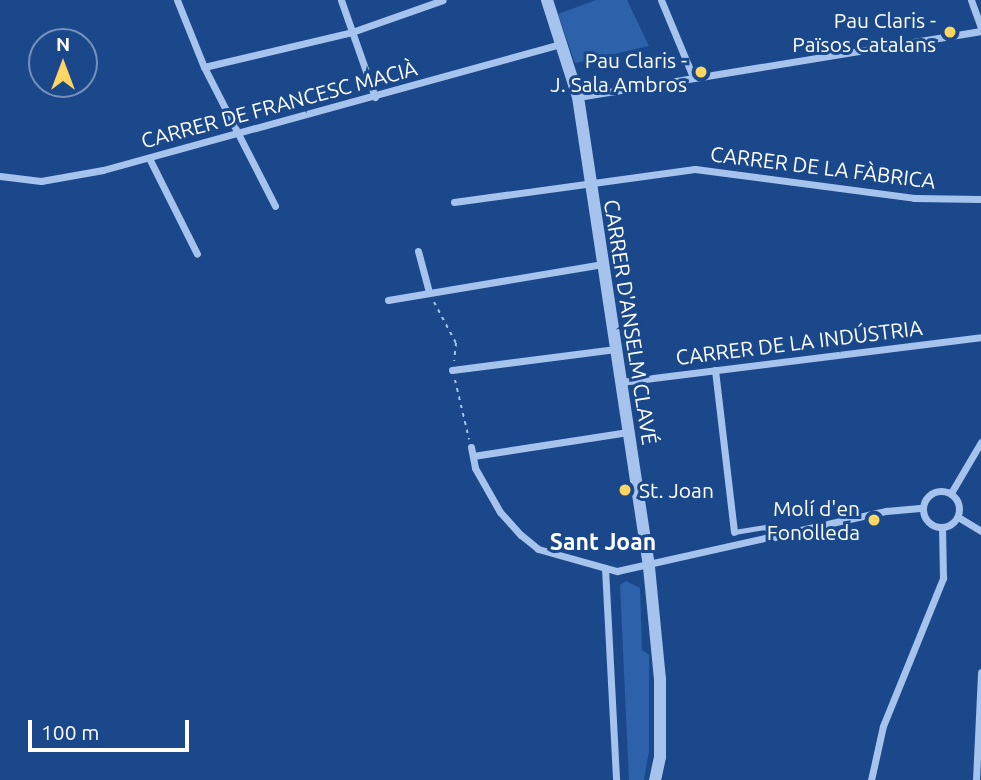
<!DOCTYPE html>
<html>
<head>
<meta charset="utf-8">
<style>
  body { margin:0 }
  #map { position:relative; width:981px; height:780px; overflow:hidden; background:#1a488b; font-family:Ubuntu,sans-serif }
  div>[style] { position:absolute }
  .green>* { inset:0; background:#2d61a9 }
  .path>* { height:2px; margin-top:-1px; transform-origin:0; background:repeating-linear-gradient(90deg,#a5c3ed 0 3.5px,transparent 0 8.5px) }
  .service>* { height:5px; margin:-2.5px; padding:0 2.5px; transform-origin:2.5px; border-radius:2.5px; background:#a5c3ed }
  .minor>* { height:7px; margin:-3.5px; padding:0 3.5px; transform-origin:3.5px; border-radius:3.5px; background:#a5c3ed }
  .minor>.ring { margin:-3.5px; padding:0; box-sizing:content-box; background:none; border:7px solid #a5c3ed; border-radius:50% }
  .tertiary>* { height:12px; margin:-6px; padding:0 6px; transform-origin:6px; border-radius:6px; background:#a5c3ed }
  .dots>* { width:19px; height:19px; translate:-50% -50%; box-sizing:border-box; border:4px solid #1a488b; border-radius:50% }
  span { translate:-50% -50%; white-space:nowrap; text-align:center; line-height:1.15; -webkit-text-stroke:6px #1a488b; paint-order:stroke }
  .poi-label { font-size:21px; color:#fff }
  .right { translate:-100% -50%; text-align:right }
  .left { translate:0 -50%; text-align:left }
  .street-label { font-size:21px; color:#fff }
  .neighbourhood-label { font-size:23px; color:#fff; font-weight:700 }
  .north { position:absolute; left:28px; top:28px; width:70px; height:70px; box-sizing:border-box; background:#1a488b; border:2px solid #7691b9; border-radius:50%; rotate:0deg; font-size:19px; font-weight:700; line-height:28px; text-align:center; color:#fff }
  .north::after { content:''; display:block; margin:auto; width:24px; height:32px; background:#ffd661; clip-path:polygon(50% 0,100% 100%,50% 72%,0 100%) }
  .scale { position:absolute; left:28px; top:720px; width:161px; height:32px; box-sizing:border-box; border:4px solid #fff; border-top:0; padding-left:9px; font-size:21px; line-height:24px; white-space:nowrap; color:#fff; -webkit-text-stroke:5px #1a488b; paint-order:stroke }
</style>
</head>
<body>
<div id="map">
  <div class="green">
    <div style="clip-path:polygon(596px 0,627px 0,649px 46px,575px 63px,558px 14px)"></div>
    <div style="clip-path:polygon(626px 581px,640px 588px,642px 650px,649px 655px,649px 751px,644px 780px,629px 780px,620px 585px)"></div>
  </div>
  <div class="path">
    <div style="left:434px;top:302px;width:47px;rotate:61.8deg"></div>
    <div style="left:456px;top:343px;width:18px;rotate:96deg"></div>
    <div style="left:455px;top:380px;width:61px;rotate:76.7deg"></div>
  </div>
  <div class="service">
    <div style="left:734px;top:532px;width:31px;rotate:-9deg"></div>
    <div style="left:765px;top:527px;width:15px;rotate:48deg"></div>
  </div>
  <div class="minor">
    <div style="left:177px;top:0;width:72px;rotate:68.1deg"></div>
    <div style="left:204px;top:67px;width:156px;rotate:62.9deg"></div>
    <div style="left:341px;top:0;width:103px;rotate:70.7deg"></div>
    <div style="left:661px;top:0;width:83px;rotate:67.4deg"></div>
    <div style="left:971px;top:0;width:30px;rotate:70deg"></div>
    <div style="left:204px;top:67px;width:152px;rotate:-13.3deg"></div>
    <div style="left:352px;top:32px;width:96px;rotate:-19.4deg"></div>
    <div style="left:578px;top:97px;width:408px;rotate:-9.3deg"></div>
    <div style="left:149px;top:158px;width:107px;rotate:63.4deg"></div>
    <div style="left:0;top:176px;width:41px;rotate:7deg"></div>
    <div style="left:41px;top:181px;width:63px;rotate:-10.1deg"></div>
    <div style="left:103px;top:170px;width:477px;rotate:-15.4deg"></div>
    <div style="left:454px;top:202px;width:243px;rotate:-7.8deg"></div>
    <div style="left:695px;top:169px;width:221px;rotate:7.5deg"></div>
    <div style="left:914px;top:198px;width:67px;rotate:0.9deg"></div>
    <div style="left:418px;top:251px;width:42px;rotate:75deg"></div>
    <div style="left:388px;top:300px;width:218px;rotate:-9.5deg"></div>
    <div style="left:452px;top:370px;width:165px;rotate:-7.3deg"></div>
    <div style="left:715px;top:370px;width:163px;rotate:83.3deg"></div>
    <div style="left:621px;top:382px;width:363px;rotate:-7.1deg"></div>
    <div style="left:471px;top:447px;width:21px;rotate:79deg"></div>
    <div style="left:475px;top:468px;width:51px;rotate:60.4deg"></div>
    <div style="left:500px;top:512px;width:31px;rotate:48deg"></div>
    <div style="left:521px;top:535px;width:22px;rotate:39deg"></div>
    <div style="left:538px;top:549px;width:82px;rotate:15.6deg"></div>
    <div style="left:617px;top:571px;width:276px;rotate:-12.6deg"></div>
    <div style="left:886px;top:511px;width:37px;rotate:-5deg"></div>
    <div style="left:473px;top:456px;width:157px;rotate:-8.8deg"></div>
    <div class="ring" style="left:923px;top:491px;width:29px;height:29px"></div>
    <div style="left:951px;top:493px;width:59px;rotate:-59.5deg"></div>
    <div style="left:958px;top:517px;width:27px;rotate:31deg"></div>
    <div style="left:605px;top:568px;width:212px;rotate:87deg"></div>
    <div style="left:871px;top:780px;width:55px;rotate:-77.5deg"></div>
    <div style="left:883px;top:726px;width:160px;rotate:-67.9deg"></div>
    <div style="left:943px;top:578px;width:51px;rotate:-91.1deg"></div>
    <div style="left:976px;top:780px;width:108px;rotate:-87.3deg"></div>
  </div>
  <div class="tertiary">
    <div style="left:547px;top:0;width:102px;rotate:72.3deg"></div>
    <div style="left:578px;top:97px;width:475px;rotate:81.4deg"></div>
    <div style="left:649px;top:567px;width:113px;rotate:84.4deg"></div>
    <div style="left:660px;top:679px;width:78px;rotate:90deg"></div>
    <div style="left:660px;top:757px;width:24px;rotate:102deg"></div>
  </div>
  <div class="dots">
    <div style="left:950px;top:32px;background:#ffd661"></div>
    <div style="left:701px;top:72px;background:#ffd661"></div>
    <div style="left:625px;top:490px;background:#ffd661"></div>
    <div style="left:874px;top:520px;background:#ffd661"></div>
  </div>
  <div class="poi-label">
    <span class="right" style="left:936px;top:32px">Pau Claris -<br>Països Catalans</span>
    <span class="right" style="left:687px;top:72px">Pau Claris -<br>J. Sala Ambros</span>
    <span class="left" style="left:639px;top:490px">St. Joan</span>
    <span class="right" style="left:860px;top:520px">Molí d'en<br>Fonolleda</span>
  </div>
  <div class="street-label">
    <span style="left:279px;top:104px;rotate:-15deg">CARRER DE FRANCESC MACIÀ</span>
    <span style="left:823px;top:167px;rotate:7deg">CARRER DE LA FÀBRICA</span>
    <span style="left:631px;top:322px;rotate:81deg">CARRER D'ANSELM CLAVÉ</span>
    <span style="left:799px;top:342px;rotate:-7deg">CARRER DE LA INDÚSTRIA</span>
  </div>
  <div class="neighbourhood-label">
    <span style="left:603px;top:542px">Sant Joan</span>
  </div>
  <div class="north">N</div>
  <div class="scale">100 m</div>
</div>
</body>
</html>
